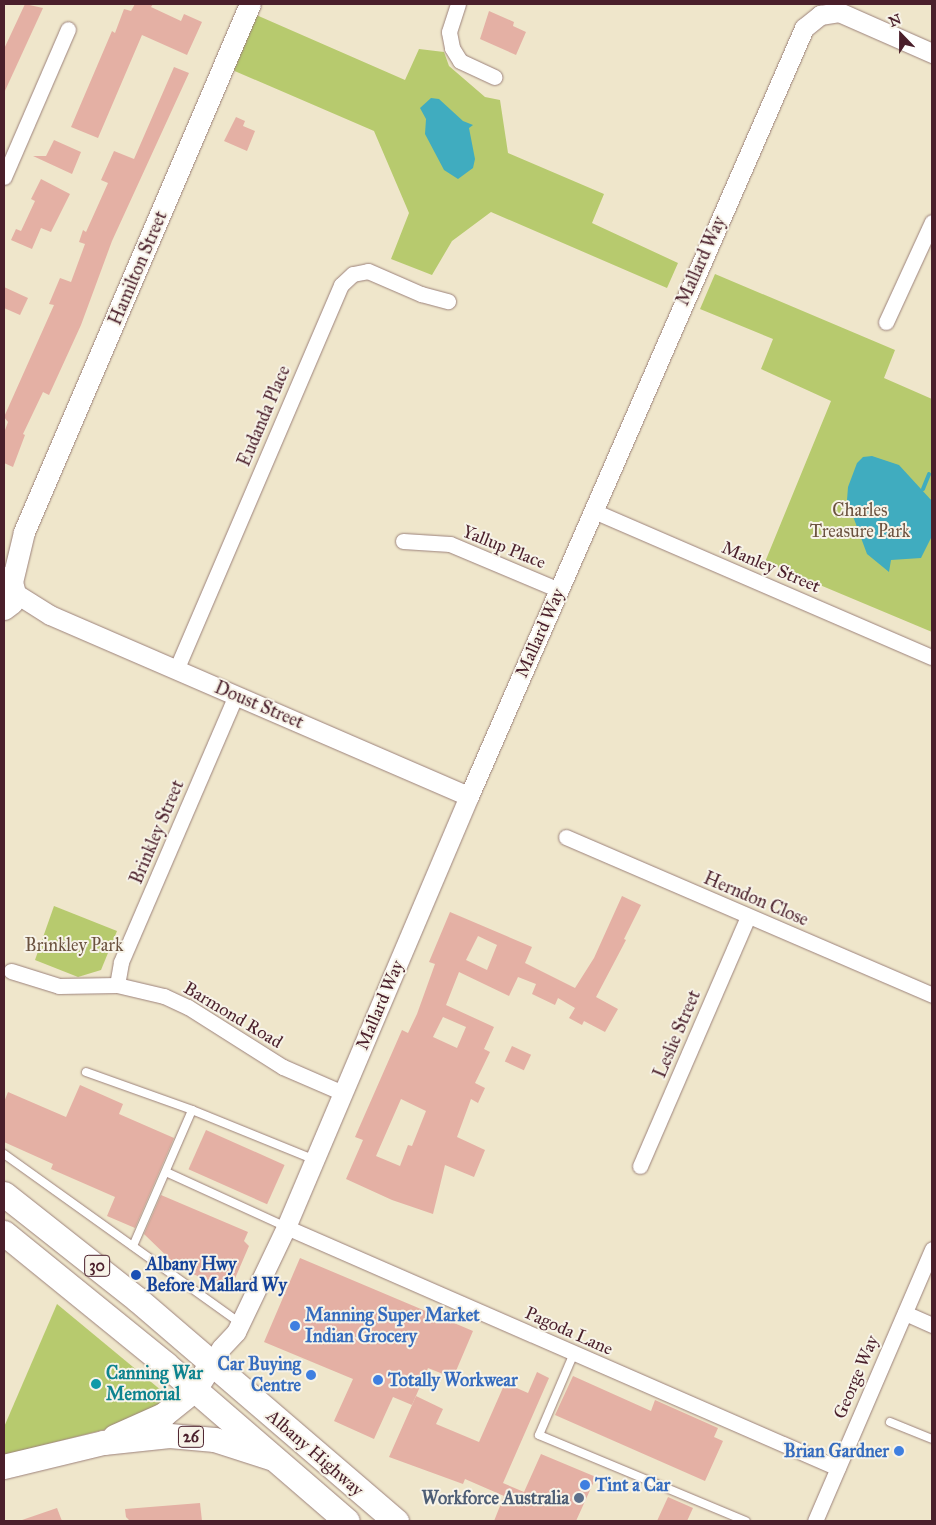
<!DOCTYPE html>
<html>
<head>
<meta charset="utf-8">
<style>
  body { margin:0 }
  #map { position:relative; width:936px; height:1525px; overflow:hidden; background:#efe6cb; font-family:"IM FELL Great Primer",serif }
  div>[style] { position:absolute }
  .green>* { inset:0; background:#b7ca6e }
  .water>* { inset:0; background:#40acbf }
  .stream>* { height:4px; margin:-2px; padding:0 2px; transform-origin:2px; border-radius:2px; background:#40acbf }
  .building>* { inset:0; background:#e4b0a4; transform-origin:0 0 }
  .roads { filter:drop-shadow(0 0 1px #9c827b) drop-shadow(0 0 1px #9c827b) }
  .service>* { height:8px; margin:-4px; padding:0 4px; transform-origin:4px; border-radius:4px; background:#fff }
  .minor>* { height:15px; margin:-7.5px; padding:0 7.5px; transform-origin:7.5px; border-radius:7.5px; background:#fff }
  .tertiary>* { height:19px; margin:-9.5px; padding:0 9.5px; transform-origin:9.5px; border-radius:9.5px; background:#fff }
  .secondary>* { height:21px; margin:-10.5px; padding:0 10.5px; transform-origin:10.5px; border-radius:10.5px; background:#fff }
  .primary>* { height:24px; margin:-12px; padding:0 12px; transform-origin:12px; border-radius:12px; background:#fff }
  .trunk>* { height:25px; margin:-12.5px; padding:0 12.5px; transform-origin:12.5px; border-radius:12.5px; background:#fff }
  .dots>* { width:14px; height:14px; translate:-50% -50%; box-sizing:border-box; border:2px solid #f7f3e8; border-radius:50% }
  span { translate:-50% -50%; white-space:nowrap; text-align:center; line-height:1.15; -webkit-text-stroke:4px #f7f3e8; paint-order:stroke }
  .shield-label span { padding:1px 4px; background:#f7f3e8; border:1px solid; border-radius:4px; -webkit-text-stroke-width:0 }
  .shield-label { font-size:16px; color:#4a1f2b; font-weight:700 }
  .street-label { font-size:18px; color:#4a1f2b }
  .park-label { font-size:18px; color:#6b523f }
  .transit-label { font-size:18px; color:#164399; font-weight:700 }
  .left { translate:0 -50%; text-align:left }
  .shop-label { font-size:18px; color:#366cbe; font-weight:700 }
  .right { translate:-100% -50%; text-align:right }
  .culture-label { font-size:18px; color:#0d838f; font-weight:700 }
  .service-label { font-size:18px; color:#4e5e75; font-weight:700 }
  .frame { position:absolute; inset:0; border:5px solid #4a1f2b; pointer-events:none }
  .north { position:absolute; left:876px; top:10px; width:50px; height:50px; -webkit-text-stroke:4px #f7f3e8; paint-order:stroke; rotate:338deg; font-size:14px; font-weight:700; line-height:20px; text-align:center; color:#4a1f2b }
  .north::after { content:''; display:block; margin:auto; width:18px; height:22px; background:#4a1f2b; clip-path:polygon(50% 0,100% 100%,50% 72%,0 100%) }
</style>
</head>
<body>
<div id="map">
  <div class="green">
    <div style="clip-path:polygon(254px 14px,405px 80px,419px 49px,444px 52px,449px 66px,485px 97px,500px 100px,508px 153px,604px 194px,592px 223px,678px 263px,667px 288px,491px 212px,452px 241px,432px 275px,391px 259px,409px 213px,374px 131px,230px 69px)"></div>
    <div style="clip-path:polygon(715px 274px,895px 350px,884px 378px,932px 399px,932px 632px,765px 562px,831px 401px,761px 369px,773px 339px,700px 309px)"></div>
    <div style="clip-path:polygon(54px 906px,117px 931px,101px 970px,78px 977px,35px 960px)"></div>
    <div style="clip-path:polygon(57px 1304px,162px 1391px,165px 1399px,163px 1406px,115px 1427px,4px 1455px,4px 1427px)"></div>
  </div>
  <div class="water">
    <div style="clip-path:polygon(431px 98px,439px 99px,463px 121px,473px 125px,469px 128px,475px 159px,473px 168px,458px 179px,444px 170px,425px 134px,426px 119px,420px 108px)"></div>
    <div style="clip-path:polygon(872px 456px,899px 465px,932px 501px,932px 536px,921px 558px,891px 560px,889px 572px,867px 554px,847px 500px,848px 487px,857px 463px,863px 457px)"></div>
  </div>
  <div class="stream">
    <div style="left:923px;top:489px;width:16px;rotate:-68deg"></div>
  </div>
  <div class="building">
    <div style="clip-path:polygon(25px 4px,43px 8px,4px 93px,4px 49px)"></div>
    <div style="clip-path:polygon(135px 4px,153px 4px,151px 7px,181px 21px,184px 14px,202px 22px,187px 55px,142px 35px,98px 138px,71px 127px,112px 31px,115px 33px,124px 9px,131px 11px)"></div>
    <div style="clip-path:polygon(489px 11px,514px 22px,513px 26px,526px 32px,516px 55px,480px 39px)"></div>
    <div style="clip-path:polygon(174px 67px,189px 73px,112px 241px,81px 325px,49px 395px,43px 392px,23px 434px,25px 435px,13px 467px,4px 463px,4px 433px,8px 422px,4px 417px,54px 305px,49px 304px,60px 278px,71px 282px,85px 244px,79px 242px,83px 230px,86px 232px,108px 183px,101px 180px,114px 151px,134px 159px)"></div>
    <div style="clip-path:polygon(236px 117px,245px 121px,243px 126px,255px 131px,247px 151px,224px 141px)"></div>
    <div style="clip-path:polygon(54px 140px,81px 152px,72px 174px,33px 156px,46px 156px)"></div>
    <div style="clip-path:polygon(41px 179px,70px 194px,51px 232px,41px 228px,32px 249px,11px 240px,16px 229px,21px 231px,35px 201px,31px 199px)"></div>
    <div style="clip-path:polygon(4px 287px,28px 298px,20px 315px,4px 308px)"></div>
    <div style="clip-path:polygon(evenodd,622px 896px,641px 905px,624px 939px,626px 940px,596px 997px,618px 1009px,605px 1032px,584px 1021px,582px 1025px,569px 1018px,575px 1008px,558px 998px,555px 1005px,532px 994px,536px 984px,518px 977px,509px 996px,459px 972px,446px 1005px,494px 1027px,484px 1049px,490px 1052px,475px 1083px,485px 1088px,478px 1103px,471px 1099px,457px 1137px,485px 1150px,474px 1177px,445px 1165px,433px 1214px,392px 1200px,346px 1179px,363px 1140px,355px 1137px,402px 1030px,408px 1033px,417px 1014px,435px 964px,429px 962px,450px 912px,532px 947px,525px 963px,575px 988px,594px 958px,622px 896px,478px 936px,497px 945px,487px 970px,466px 960px,478px 936px,622px 896px,443px 1017px,466px 1027px,457px 1048px,433px 1037px,443px 1017px,622px 896px,401px 1099px,426px 1111px,412px 1146px,408px 1145px,400px 1166px,376px 1156px,401px 1099px)"></div>
    <div style="left:512px;top:1046px;width:21px;height:17px;rotate:25deg"></div>
    <div style="clip-path:polygon(80px 1085px,123px 1104px,119px 1114px,174px 1138px,135px 1228px,107px 1216px,115px 1197px,51px 1169px,53px 1164px,4px 1142px,4px 1102px,8px 1092px,66px 1117px)"></div>
    <div style="left:206px;top:1130px;width:86px;height:43px;rotate:24deg"></div>
    <div style="clip-path:polygon(161px 1195px,248px 1232px,244px 1241px,249px 1246px,230px 1290px,179px 1268px,144px 1234px)"></div>
    <div style="clip-path:polygon(300px 1258px,473px 1331px,453px 1378px,428px 1368px,412px 1405px,393px 1397px,374px 1439px,334px 1421px,353px 1379px,264px 1342px)"></div>
    <div style="clip-path:polygon(537px 1372px,549px 1378px,503px 1483px,524px 1492px,541px 1454px,596px 1477px,576px 1521px,494px 1521px,504px 1496px,465px 1479px,463px 1484px,389px 1457px,416px 1396px,443px 1409px,436px 1424px,479px 1442px,505px 1383px,528px 1393px)"></div>
    <div style="clip-path:polygon(573px 1376px,651px 1411px,655px 1400px,718px 1428px,714px 1437px,723px 1441px,705px 1481px,555px 1415px)"></div>
    <div style="clip-path:polygon(668px 1497px,693px 1508px,687px 1521px,657px 1521px)"></div>
    <div style="clip-path:polygon(200px 1503px,202px 1521px,130px 1521px,126px 1517px,125px 1509px)"></div>
    <div style="clip-path:polygon(57px 1508px,62px 1521px,22px 1521px,22px 1520px)"></div>
  </div>
  <div class="roads">
    <div class="service">
      <div style="left:86px;top:1072px;width:113px;rotate:19.7deg"></div>
      <div style="left:192px;top:1110px;width:133px;rotate:22.1deg"></div>
      <div style="left:4px;top:1154px;width:289px;rotate:35.6deg"></div>
      <div style="left:166px;top:1172px;width:132px;rotate:24.6deg"></div>
      <div style="left:133px;top:1246px;width:148px;rotate:-66.5deg"></div>
      <div style="left:574px;top:1353px;width:89px;rotate:113.1deg"></div>
      <div style="left:539px;top:1435px;width:224px;rotate:22.6deg"></div>
      <div style="left:890px;top:1422px;width:45px;rotate:22deg"></div>
    </div>
    <div class="minor">
      <div style="left:458px;top:4px;width:29px;rotate:108deg"></div>
      <div style="left:449px;top:32px;width:16px;rotate:79deg"></div>
      <div style="left:452px;top:48px;width:15px;rotate:58deg"></div>
      <div style="left:460px;top:61px;width:38px;rotate:25deg"></div>
      <div style="left:4px;top:177px;width:161px;rotate:-66.6deg"></div>
      <div style="left:886px;top:322px;width:110px;rotate:-65.3deg"></div>
      <div style="left:594px;top:511px;width:368px;rotate:23.4deg"></div>
      <div style="left:403px;top:541px;width:47px;rotate:3.7deg"></div>
      <div style="left:450px;top:544px;width:118px;rotate:22.9deg"></div>
      <div style="left:176px;top:670px;width:419px;rotate:-66.8deg"></div>
      <div style="left:341px;top:285px;width:16px;rotate:-43deg"></div>
      <div style="left:353px;top:274px;width:15px;rotate:-11deg"></div>
      <div style="left:368px;top:271px;width:58px;rotate:23.5deg"></div>
      <div style="left:421px;top:294px;width:28px;rotate:15deg"></div>
      <div style="left:566px;top:837px;width:399px;rotate:23.3deg"></div>
      <div style="left:11px;top:971px;width:50px;rotate:17.4deg"></div>
      <div style="left:59px;top:986px;width:58px;rotate:-1deg"></div>
      <div style="left:117px;top:985px;width:48px;rotate:13.2deg"></div>
      <div style="left:164px;top:996px;width:26px;rotate:25deg"></div>
      <div style="left:188px;top:1007px;width:112px;rotate:32.3deg"></div>
      <div style="left:283px;top:1067px;width:65px;rotate:23.4deg"></div>
      <div style="left:117px;top:985px;width:23px;rotate:-80deg"></div>
      <div style="left:121px;top:962px;width:291px;rotate:-66.7deg"></div>
      <div style="left:640px;top:1166px;width:271px;rotate:-66.6deg"></div>
      <div style="left:286px;top:1227px;width:602px;rotate:23.59deg"></div>
      <div style="left:905px;top:1313px;width:30px;rotate:24deg"></div>
      <div style="left:815px;top:1521px;width:296px;rotate:-66.7deg"></div>
    </div>
    <div class="tertiary">
      <div style="left:15px;top:593px;width:41px;rotate:32.2deg"></div>
      <div style="left:50px;top:615px;width:456px;rotate:23.4deg"></div>
      <div style="left:212px;top:1363px;width:17px;rotate:-59deg"></div>
      <div style="left:221px;top:1348px;width:22px;rotate:-47deg"></div>
      <div style="left:236px;top:1332px;width:116px;rotate:-64.5deg"></div>
      <div style="left:286px;top:1227px;width:468px;rotate:-67deg"></div>
      <div style="left:469px;top:796px;width:838px;rotate:-66.43deg"></div>
      <div style="left:804px;top:28px;width:21px;rotate:-39deg"></div>
      <div style="left:820px;top:15px;width:19px;rotate:-9deg"></div>
      <div style="left:839px;top:12px;width:102px;rotate:23.8deg"></div>
    </div>
    <div class="secondary">
      <div style="left:4px;top:577px;width:9px;rotate:32deg"></div>
      <div style="left:12px;top:582px;width:11px;rotate:75deg"></div>
      <div style="left:15px;top:593px;width:10px;rotate:107deg"></div>
      <div style="left:12px;top:603px;width:10px;rotate:143deg"></div>
      <div style="left:12px;top:582px;width:51px;rotate:-76.5deg"></div>
      <div style="left:24px;top:532px;width:574px;rotate:-66.83deg"></div>
    </div>
    <div class="primary">
      <div style="left:115px;top:1437px;width:54px;rotate:-24.2deg"></div>
      <div style="left:164px;top:1415px;width:40px;rotate:-39deg"></div>
      <div style="left:195px;top:1390px;width:32px;rotate:-58deg"></div>
      <div style="left:4px;top:1467px;width:103px;rotate:-13.5deg"></div>
      <div style="left:104px;top:1443px;width:66px;rotate:-6.1deg"></div>
      <div style="left:170px;top:1436px;width:45px;rotate:5.1deg"></div>
      <div style="left:215px;top:1440px;width:62px;rotate:17.9deg"></div>
    </div>
    <div class="trunk">
      <div style="left:4px;top:1194px;width:171px;rotate:38.3deg"></div>
      <div style="left:138px;top:1300px;width:340px;rotate:40.6deg"></div>
      <div style="left:4px;top:1233px;width:208px;rotate:39.1deg"></div>
      <div style="left:165px;top:1364px;width:240px;rotate:40.8deg"></div>
    </div>
  </div>
  <div class="dots">
    <div style="left:136px;top:1275px;background:#1a4fb4"></div>
    <div style="left:295px;top:1326px;background:#3f7fe0"></div>
    <div style="left:311px;top:1375px;background:#3f7fe0"></div>
    <div style="left:378px;top:1380px;background:#3f7fe0"></div>
    <div style="left:96px;top:1384px;background:#0f9aa8"></div>
    <div style="left:899px;top:1451px;background:#3f7fe0"></div>
    <div style="left:585px;top:1485px;background:#3f7fe0"></div>
    <div style="left:579px;top:1498px;background:#5c6f8a"></div>
  </div>
  <div class="shield-label">
    <span style="left:97px;top:1266px">30</span>
    <span style="left:191px;top:1437px">26</span>
  </div>
  <div class="street-label">
    <span style="left:701px;top:261px;rotate:-66deg">Mallard Way</span>
    <span style="left:138px;top:268px;rotate:-67deg">Hamilton Street</span>
    <span style="left:264px;top:416px;rotate:-67deg">Eudanda Place</span>
    <span style="left:504px;top:547px;rotate:22deg">Yallup Place</span>
    <span style="left:771px;top:567px;rotate:23deg">Manley Street</span>
    <span style="left:540px;top:633px;rotate:-66deg">Mallard Way</span>
    <span style="left:259px;top:705px;rotate:23deg">Doust Street</span>
    <span style="left:157px;top:832px;rotate:-67deg">Brinkley Street</span>
    <span style="left:756px;top:899px;rotate:23deg">Herndon Close</span>
    <span style="left:380px;top:1005px;rotate:-67deg">Mallard Way</span>
    <span style="left:233px;top:1015px;rotate:31deg">Barmond Road</span>
    <span style="left:677px;top:1034px;rotate:-67deg">Leslie Street</span>
    <span style="left:569px;top:1331px;rotate:24deg">Pagoda Lane</span>
    <span style="left:856px;top:1377px;rotate:-67deg">George Way</span>
    <span style="left:315px;top:1453px;rotate:41deg">Albany Highway</span>
  </div>
  <div class="park-label">
    <span style="left:860px;top:521px">Charles<br>Treasure Park</span>
    <span style="left:74px;top:945px">Brinkley Park</span>
  </div>
  <div class="transit-label">
    <span class="left" style="left:146px;top:1275px">Albany Hwy<br>Before Mallard Wy</span>
  </div>
  <div class="shop-label">
    <span class="left" style="left:305px;top:1326px">Manning Super Market<br>Indian Grocery</span>
    <span class="right" style="left:301px;top:1375px">Car Buying<br>Centre</span>
    <span class="left" style="left:388px;top:1380px">Totally Workwear</span>
    <span class="right" style="left:889px;top:1451px">Brian Gardner</span>
    <span class="left" style="left:595px;top:1485px">Tint a Car</span>
  </div>
  <div class="culture-label">
    <span class="left" style="left:106px;top:1384px">Canning War<br>Memorial</span>
  </div>
  <div class="service-label">
    <span class="right" style="left:569px;top:1498px">Workforce Australia</span>
  </div>
  <div class="frame"></div>
  <div class="north">N</div>
</div>
</body>
</html>
